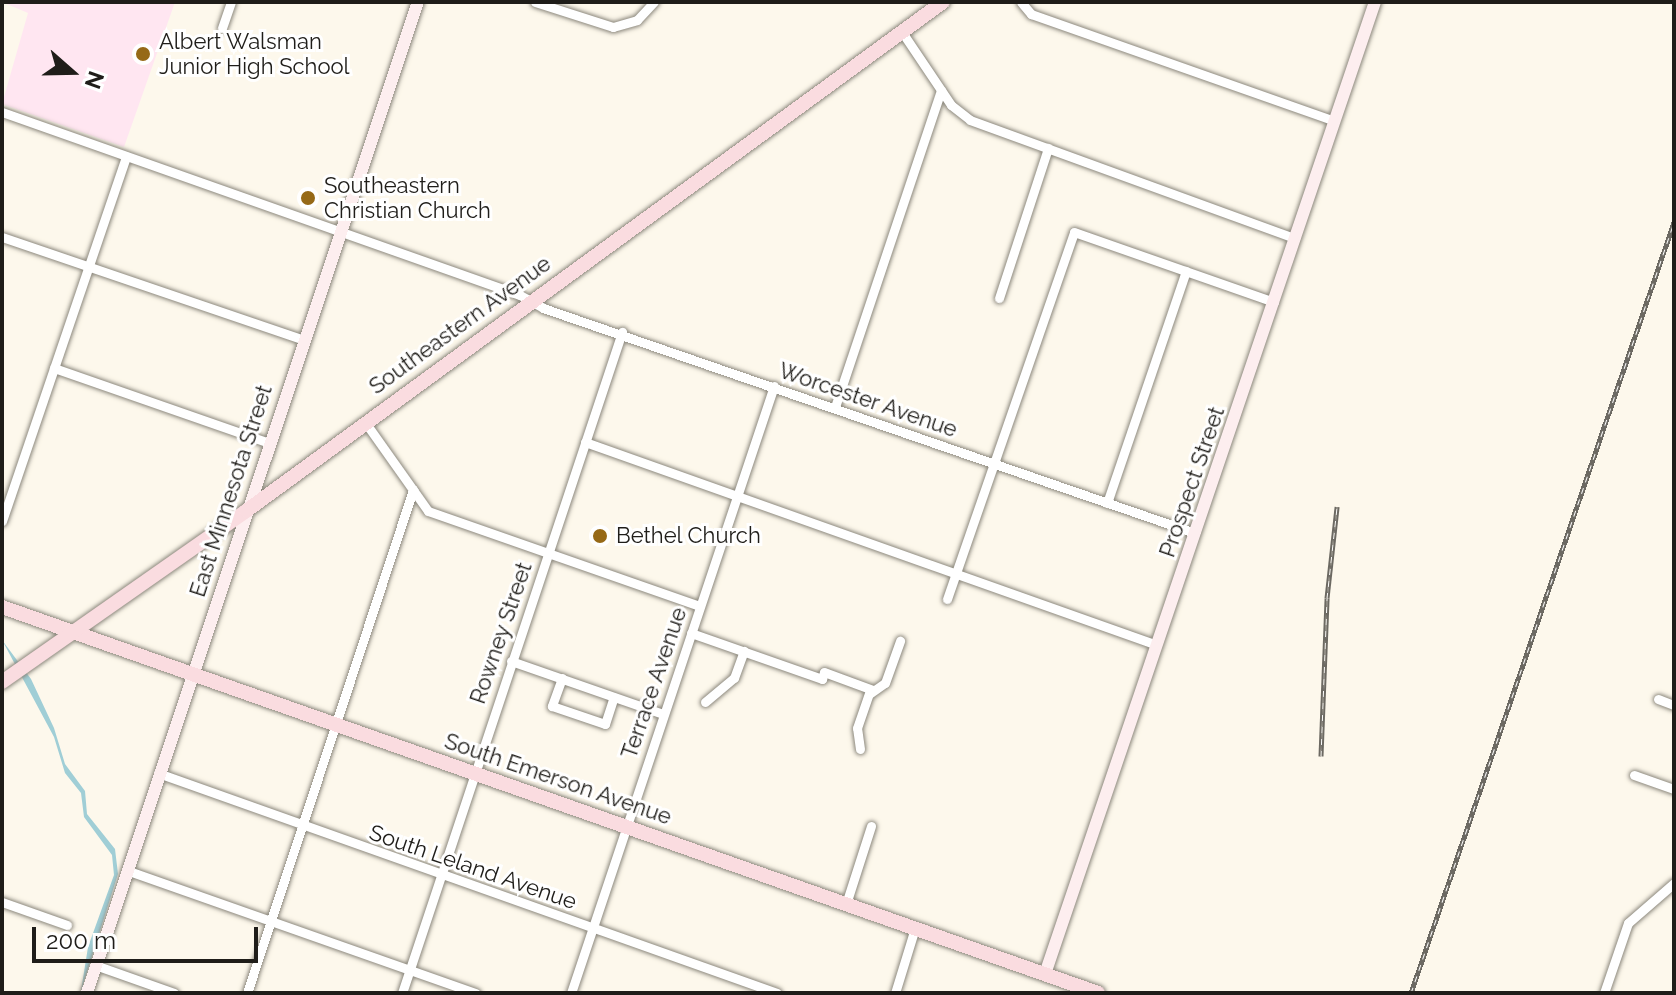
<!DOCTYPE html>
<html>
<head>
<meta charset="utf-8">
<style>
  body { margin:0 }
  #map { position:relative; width:1676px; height:995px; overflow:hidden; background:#fdf8ec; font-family:Raleway,sans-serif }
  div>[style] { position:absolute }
  .education>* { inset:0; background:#ffe6f1 }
  .water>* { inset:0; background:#a0ced6 }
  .roads { filter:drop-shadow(0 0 2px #8c887d) drop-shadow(0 0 2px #8c887d) }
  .street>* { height:9px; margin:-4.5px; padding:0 4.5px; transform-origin:4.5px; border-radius:4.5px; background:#fff }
  .secondary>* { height:12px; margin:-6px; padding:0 6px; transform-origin:6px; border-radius:6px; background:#fdeeef }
  .primary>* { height:14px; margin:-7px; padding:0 7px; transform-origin:7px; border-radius:7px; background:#fadce0 }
  .rail>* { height:5px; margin-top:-2.5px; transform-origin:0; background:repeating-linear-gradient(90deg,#fff 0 6px,#6c6962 0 12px); box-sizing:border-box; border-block:2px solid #6c6962 }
  .dots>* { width:22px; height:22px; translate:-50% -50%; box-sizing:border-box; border:4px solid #fff; border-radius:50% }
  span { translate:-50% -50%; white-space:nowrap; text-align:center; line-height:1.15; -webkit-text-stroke:6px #fff; paint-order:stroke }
  .poi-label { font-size:22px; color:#1f1d19 }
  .left { translate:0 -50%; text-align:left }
  .street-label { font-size:22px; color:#1f1d19 }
  .frame { position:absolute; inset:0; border:4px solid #1f1d19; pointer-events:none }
  .north { position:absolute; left:32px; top:32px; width:80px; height:80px; -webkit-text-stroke:6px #fff; paint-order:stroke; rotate:110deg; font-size:22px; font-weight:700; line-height:32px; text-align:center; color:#1f1d19 }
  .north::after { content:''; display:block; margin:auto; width:28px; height:36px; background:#1f1d19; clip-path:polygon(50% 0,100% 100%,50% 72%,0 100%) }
  .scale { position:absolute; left:32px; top:927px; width:226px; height:36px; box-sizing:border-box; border:4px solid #1f1d19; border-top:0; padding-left:10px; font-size:24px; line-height:28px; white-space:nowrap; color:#1f1d19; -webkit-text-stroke:6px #fff; paint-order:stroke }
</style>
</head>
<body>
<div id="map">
  <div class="education">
    <div style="clip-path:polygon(2px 2px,175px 2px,124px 147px,2px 104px,28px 13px)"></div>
  </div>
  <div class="water">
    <div style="clip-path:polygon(2px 640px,31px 679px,54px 728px,65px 764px,85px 791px,87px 814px,115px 849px,118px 874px,81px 991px,88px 947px,114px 875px,112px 855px,84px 817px,81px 793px,65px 773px,54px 737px)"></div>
  </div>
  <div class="roads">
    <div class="street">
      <div style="left:535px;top:2px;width:82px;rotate:17.8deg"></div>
      <div style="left:613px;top:27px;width:25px;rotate:-16deg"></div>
      <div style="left:637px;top:20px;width:25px;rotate:-47deg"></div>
      <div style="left:1021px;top:2px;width:16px;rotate:50deg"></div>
      <div style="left:1031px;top:14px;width:321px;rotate:19.4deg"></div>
      <div style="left:222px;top:28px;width:28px;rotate:-71deg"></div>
      <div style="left:902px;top:32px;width:88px;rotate:56.1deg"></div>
      <div style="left:951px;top:105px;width:24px;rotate:38deg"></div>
      <div style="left:970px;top:120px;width:346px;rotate:20deg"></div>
      <div style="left:2px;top:112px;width:549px;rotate:19.46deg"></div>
      <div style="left:520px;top:295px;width:26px;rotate:29deg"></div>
      <div style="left:543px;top:308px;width:690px;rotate:19.04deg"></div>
      <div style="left:2px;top:237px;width:317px;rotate:18.8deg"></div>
      <div style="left:999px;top:298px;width:158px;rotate:-71.9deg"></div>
      <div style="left:54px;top:368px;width:225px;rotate:19.2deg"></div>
      <div style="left:835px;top:407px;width:334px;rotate:-71.5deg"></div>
      <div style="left:365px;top:422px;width:109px;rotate:54.7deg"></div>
      <div style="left:428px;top:511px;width:287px;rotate:19.3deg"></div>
      <div style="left:585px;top:442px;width:607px;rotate:19.54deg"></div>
      <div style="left:1107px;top:503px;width:245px;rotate:-71.2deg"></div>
      <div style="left:2px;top:521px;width:385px;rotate:-71.2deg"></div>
      <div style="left:947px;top:599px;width:388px;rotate:-70.9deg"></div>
      <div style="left:1074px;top:232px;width:212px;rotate:19.3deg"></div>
      <div style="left:691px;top:633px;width:139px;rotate:19.3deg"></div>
      <div style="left:822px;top:679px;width:7px;rotate:-74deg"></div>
      <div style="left:824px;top:672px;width:52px;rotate:20.2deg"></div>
      <div style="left:511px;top:661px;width:161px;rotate:19.2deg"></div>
      <div style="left:562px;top:678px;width:30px;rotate:110deg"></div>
      <div style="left:552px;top:706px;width:56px;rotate:18.8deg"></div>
      <div style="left:605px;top:724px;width:28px;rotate:-72deg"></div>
      <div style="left:1658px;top:699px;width:17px;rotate:21deg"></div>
      <div style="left:705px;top:702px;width:38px;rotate:-40deg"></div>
      <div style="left:734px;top:678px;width:29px;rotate:-70deg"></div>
      <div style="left:860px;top:749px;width:21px;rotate:-98deg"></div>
      <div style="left:857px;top:728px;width:36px;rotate:-71deg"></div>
      <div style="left:869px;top:694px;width:19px;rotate:-35deg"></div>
      <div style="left:885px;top:683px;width:45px;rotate:-70.3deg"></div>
      <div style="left:158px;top:773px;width:657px;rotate:19.57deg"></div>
      <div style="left:1634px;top:775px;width:42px;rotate:19.3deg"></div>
      <div style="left:126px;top:870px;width:371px;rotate:19.4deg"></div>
      <div style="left:2px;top:902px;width:69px;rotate:19.5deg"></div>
      <div style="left:846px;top:904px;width:82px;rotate:-72.2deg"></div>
      <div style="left:95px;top:965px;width:84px;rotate:19.5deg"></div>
      <div style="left:247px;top:993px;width:530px;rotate:-71.74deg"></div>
      <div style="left:402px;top:993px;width:697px;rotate:-71.59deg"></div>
      <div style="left:571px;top:993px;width:640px;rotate:-71.51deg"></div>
      <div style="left:895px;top:993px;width:68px;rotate:-72.9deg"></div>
      <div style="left:1604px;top:993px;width:74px;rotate:-71.1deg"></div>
      <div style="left:1628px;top:923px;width:61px;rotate:-41deg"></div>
    </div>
    <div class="secondary">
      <div style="left:1045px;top:974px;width:1026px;rotate:-71.25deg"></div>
      <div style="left:87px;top:993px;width:1045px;rotate:-71.53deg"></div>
    </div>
    <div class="primary">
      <div style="left:2px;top:607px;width:1162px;rotate:19.4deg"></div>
      <div style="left:2px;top:682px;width:298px;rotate:-35deg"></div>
      <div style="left:246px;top:511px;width:863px;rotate:-36.14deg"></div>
    </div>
  </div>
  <div class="rail">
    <div style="left:1321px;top:756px;width:158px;rotate:-87.8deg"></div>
    <div style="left:1327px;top:598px;width:92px;rotate:-83.7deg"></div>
    <div style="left:1411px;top:993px;width:815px;rotate:-71.16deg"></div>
  </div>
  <div class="dots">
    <div style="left:143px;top:54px;background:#966917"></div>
    <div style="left:308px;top:198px;background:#966917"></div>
    <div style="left:600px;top:536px;background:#966917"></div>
  </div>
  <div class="poi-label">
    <span class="left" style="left:159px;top:54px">Albert Walsman<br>Junior High School</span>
    <span class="left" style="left:324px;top:198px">Southeastern<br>Christian Church</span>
    <span class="left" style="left:616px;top:536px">Bethel Church</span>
  </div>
  <div class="street-label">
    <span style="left:460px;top:325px;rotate:-36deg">Southeastern Avenue</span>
    <span style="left:868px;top:400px;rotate:19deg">Worcester Avenue</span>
    <span style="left:1192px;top:482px;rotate:-71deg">Prospect Street</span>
    <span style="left:231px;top:491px;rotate:-72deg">East Minnesota Street</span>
    <span style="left:501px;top:633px;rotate:-71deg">Rowney Street</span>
    <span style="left:654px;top:683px;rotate:-71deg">Terrace Avenue</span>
    <span style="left:558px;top:779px;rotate:19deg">South Emerson Avenue</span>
    <span style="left:473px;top:867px;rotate:19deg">South Leland Avenue</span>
  </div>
  <div class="frame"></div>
  <div class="north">N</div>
  <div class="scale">200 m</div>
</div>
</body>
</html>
